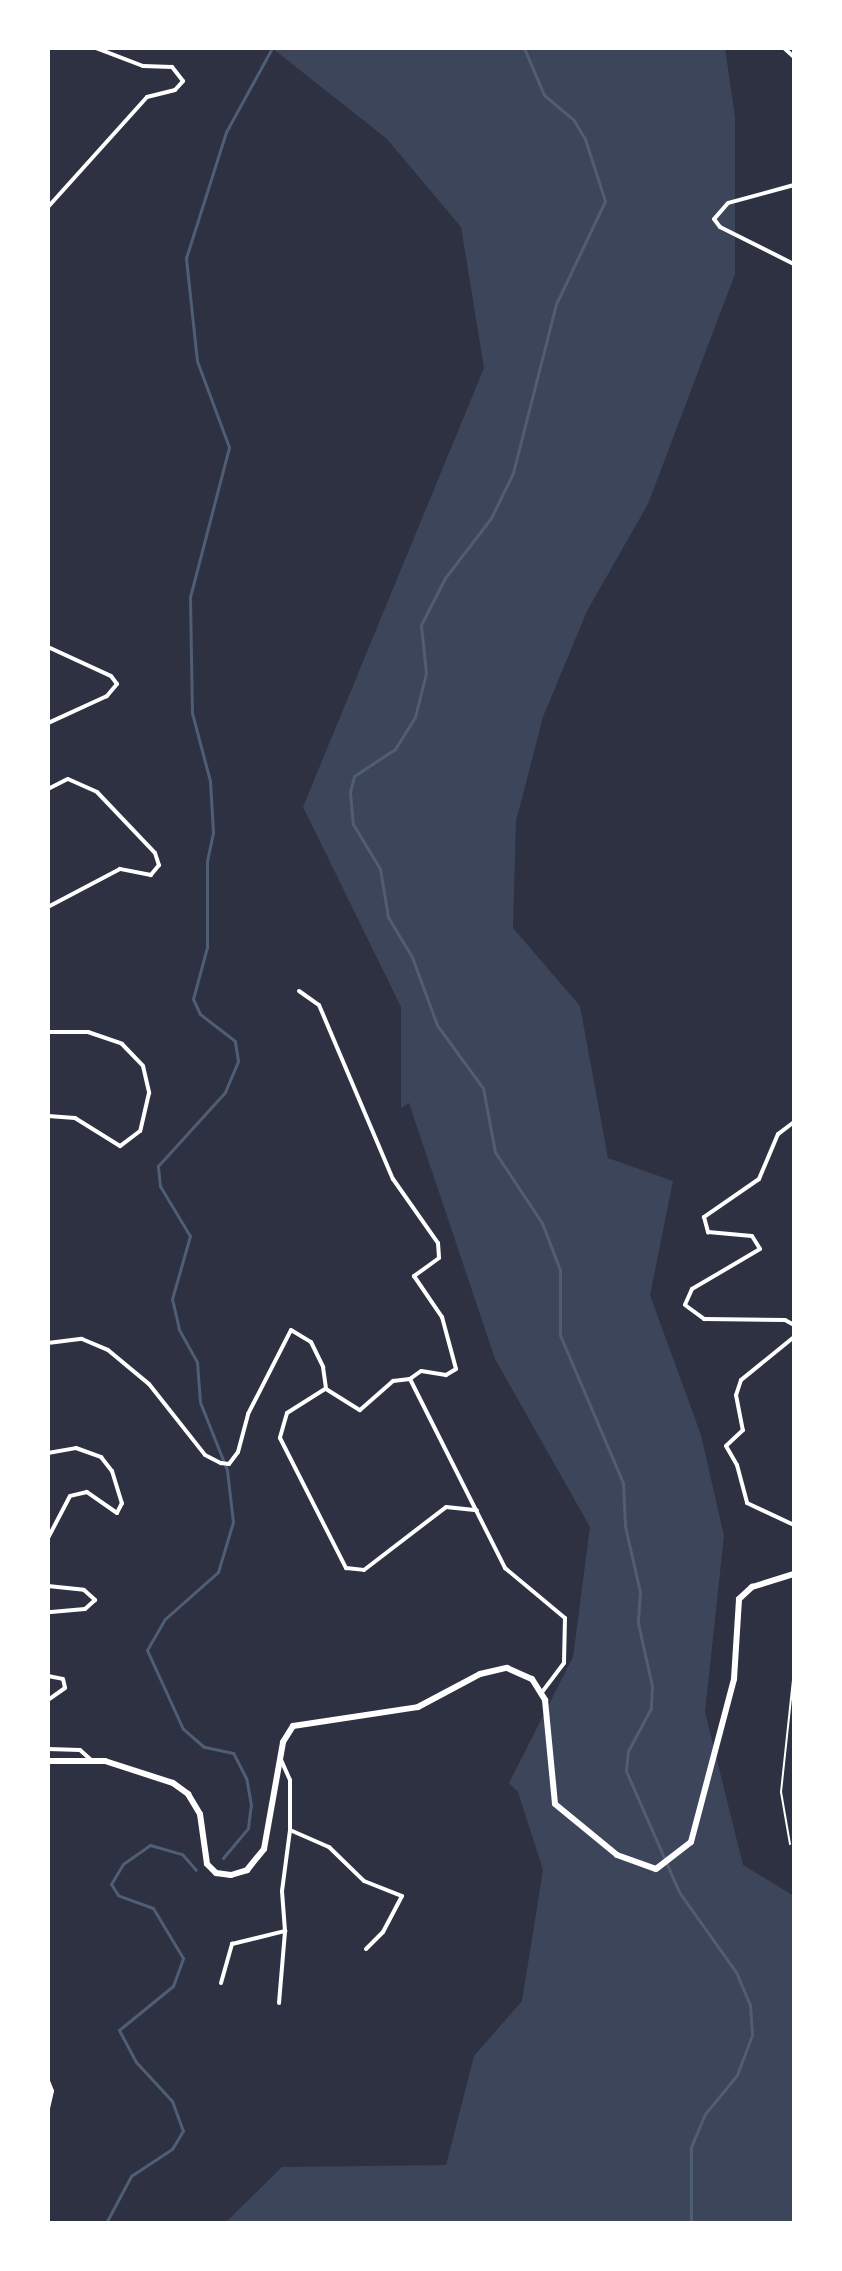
<!DOCTYPE html>
<html>
<head>
<meta charset="utf-8">
<style>
  body { margin:0 }
  #map { position:relative; width:842px; height:2271px; overflow:hidden; background:#2d3142; font-family:"Space Grotesk",sans-serif }
  div>[style] { position:absolute }
  .green>* { inset:0; background:#3c4559 }
  .stream>* { height:3px; margin:-1.5px; padding:0 1.5px; transform-origin:1.5px; border-radius:1.5px; background:#4f5d75 }
  .service>* { height:2px; margin:-1px; padding:0 1px; transform-origin:1px; border-radius:1px; background:#fff }
  .minor>* { height:4px; margin:-2px; padding:0 2px; transform-origin:2px; border-radius:2px; background:#fff }
  .secondary>* { height:6px; margin:-3px; padding:0 3px; transform-origin:3px; border-radius:3px; background:#fff }
  span { translate:-50% -50%; white-space:nowrap; text-align:center; line-height:1.15; -webkit-text-stroke:8px #fff; paint-order:stroke }
  .frame { position:absolute; inset:0; border:50px solid #fff; pointer-events:none }
</style>
</head>
<body>
<div id="map">
  <div class="green">
    <div style="clip-path:polygon(272px 48px,725px 48px,735px 117px,735px 274px,648px 504px,587px 611px,543px 717px,516px 821px,513px 928px,580px 1006px,608px 1158px,673px 1181px,650px 1295px,701px 1435px,724px 1536px,705px 1712px,743px 1865px,794px 1896px,794px 2223px,225px 2223px,282px 2167px,446px 2165px,474px 2056px,522px 2001px,543px 1870px,518px 1792px,509px 1783px,573px 1657px,590px 1527px,495px 1359px,409px 1103px,401px 1108px,401px 1007px,303px 807px,484px 368px,461px 227px,387px 139px)"></div>
  </div>
  <div class="stream">
    <div style="left:524px;top:48px;width:51px;rotate:66.9deg"></div>
    <div style="left:544px;top:95px;width:38px;rotate:40deg"></div>
    <div style="left:573px;top:119px;width:23px;rotate:59deg"></div>
    <div style="left:585px;top:139px;width:65px;rotate:72.1deg"></div>
    <div style="left:605px;top:201px;width:114px;rotate:115.4deg"></div>
    <div style="left:556px;top:304px;width:174px;rotate:104.3deg"></div>
    <div style="left:513px;top:473px;width:50px;rotate:116.1deg"></div>
    <div style="left:491px;top:518px;width:76px;rotate:127.5deg"></div>
    <div style="left:445px;top:578px;width:53px;rotate:117.1deg"></div>
    <div style="left:421px;top:625px;width:48px;rotate:84.1deg"></div>
    <div style="left:426px;top:673px;width:45px;rotate:104deg"></div>
    <div style="left:415px;top:717px;width:38px;rotate:122deg"></div>
    <div style="left:395px;top:749px;width:49px;rotate:146.6deg"></div>
    <div style="left:354px;top:776px;width:16px;rotate:104deg"></div>
    <div style="left:350px;top:792px;width:32px;rotate:85deg"></div>
    <div style="left:353px;top:824px;width:52px;rotate:59deg"></div>
    <div style="left:380px;top:869px;width:49px;rotate:80.5deg"></div>
    <div style="left:388px;top:917px;width:47px;rotate:59deg"></div>
    <div style="left:412px;top:957px;width:72px;rotate:69.8deg"></div>
    <div style="left:437px;top:1025px;width:78px;rotate:53.9deg"></div>
    <div style="left:483px;top:1088px;width:65px;rotate:79.4deg"></div>
    <div style="left:495px;top:1152px;width:85px;rotate:56.5deg"></div>
    <div style="left:542px;top:1223px;width:50px;rotate:69deg"></div>
    <div style="left:560px;top:1270px;width:65px;rotate:90deg"></div>
    <div style="left:560px;top:1335px;width:161px;rotate:66.9deg"></div>
    <div style="left:623px;top:1483px;width:43px;rotate:87.3deg"></div>
    <div style="left:625px;top:1526px;width:68px;rotate:77.2deg"></div>
    <div style="left:640px;top:1592px;width:31px;rotate:94deg"></div>
    <div style="left:638px;top:1623px;width:65px;rotate:77.5deg"></div>
    <div style="left:652px;top:1686px;width:22px;rotate:93deg"></div>
    <div style="left:651px;top:1708px;width:49px;rotate:118.1deg"></div>
    <div style="left:628px;top:1751px;width:20px;rotate:96deg"></div>
    <div style="left:626px;top:1771px;width:132px;rotate:66.3deg"></div>
    <div style="left:679px;top:1892px;width:98px;rotate:54.5deg"></div>
    <div style="left:736px;top:1972px;width:36px;rotate:67deg"></div>
    <div style="left:750px;top:2005px;width:30px;rotate:86deg"></div>
    <div style="left:752px;top:2035px;width:43px;rotate:110.6deg"></div>
    <div style="left:737px;top:2075px;width:50px;rotate:129.4deg"></div>
    <div style="left:705px;top:2114px;width:36px;rotate:113deg"></div>
    <div style="left:691px;top:2147px;width:76px;rotate:90deg"></div>
    <div style="left:223px;top:1858px;width:39px;rotate:-50deg"></div>
    <div style="left:248px;top:1828px;width:23px;rotate:-83deg"></div>
    <div style="left:251px;top:1805px;width:27px;rotate:-100deg"></div>
    <div style="left:246px;top:1778px;width:28px;rotate:-117deg"></div>
    <div style="left:233px;top:1753px;width:30px;rotate:-168deg"></div>
    <div style="left:204px;top:1747px;width:28px;rotate:-139deg"></div>
    <div style="left:183px;top:1729px;width:87px;rotate:-114.5deg"></div>
    <div style="left:147px;top:1650px;width:36px;rotate:-60deg"></div>
    <div style="left:165px;top:1619px;width:71px;rotate:-41.6deg"></div>
    <div style="left:218px;top:1572px;width:52px;rotate:-73.3deg"></div>
    <div style="left:233px;top:1522px;width:52px;rotate:-96.6deg"></div>
    <div style="left:227px;top:1470px;width:73px;rotate:-111.7deg"></div>
    <div style="left:200px;top:1402px;width:40px;rotate:-94.3deg"></div>
    <div style="left:197px;top:1362px;width:38px;rotate:-119deg"></div>
    <div style="left:179px;top:1329px;width:31px;rotate:-103deg"></div>
    <div style="left:172px;top:1299px;width:66px;rotate:-74.1deg"></div>
    <div style="left:190px;top:1236px;width:58px;rotate:-121deg"></div>
    <div style="left:160px;top:1186px;width:20px;rotate:-96deg"></div>
    <div style="left:158px;top:1166px;width:100px;rotate:-47.8deg"></div>
    <div style="left:225px;top:1092px;width:34px;rotate:-67deg"></div>
    <div style="left:238px;top:1061px;width:20px;rotate:-99deg"></div>
    <div style="left:235px;top:1041px;width:44px;rotate:-142.4deg"></div>
    <div style="left:200px;top:1014px;width:17px;rotate:-115deg"></div>
    <div style="left:193px;top:999px;width:54px;rotate:-74.9deg"></div>
    <div style="left:207px;top:947px;width:86px;rotate:-90deg"></div>
    <div style="left:207px;top:861px;width:30px;rotate:-78deg"></div>
    <div style="left:213px;top:832px;width:51px;rotate:-93.4deg"></div>
    <div style="left:210px;top:781px;width:70px;rotate:-104.8deg"></div>
    <div style="left:192px;top:713px;width:116px;rotate:-91deg"></div>
    <div style="left:190px;top:597px;width:155px;rotate:-75.4deg"></div>
    <div style="left:229px;top:447px;width:92px;rotate:-110.4deg"></div>
    <div style="left:197px;top:361px;width:104px;rotate:-96.1deg"></div>
    <div style="left:186px;top:258px;width:132px;rotate:-72.4deg"></div>
    <div style="left:226px;top:132px;width:96px;rotate:-61.3deg"></div>
    <div style="left:106px;top:2223px;width:53px;rotate:-62deg"></div>
    <div style="left:131px;top:2176px;width:49px;rotate:-33.4deg"></div>
    <div style="left:172px;top:2149px;width:21px;rotate:-59deg"></div>
    <div style="left:183px;top:2131px;width:32px;rotate:-110deg"></div>
    <div style="left:172px;top:2101px;width:53px;rotate:-132.7deg"></div>
    <div style="left:136px;top:2062px;width:36px;rotate:-118deg"></div>
    <div style="left:119px;top:2030px;width:70px;rotate:-39.2deg"></div>
    <div style="left:173px;top:1986px;width:30px;rotate:-70deg"></div>
    <div style="left:183px;top:1958px;width:58px;rotate:-121deg"></div>
    <div style="left:153px;top:1908px;width:37px;rotate:-160deg"></div>
    <div style="left:118px;top:1895px;width:13px;rotate:-122deg"></div>
    <div style="left:111px;top:1884px;width:23px;rotate:-59deg"></div>
    <div style="left:123px;top:1864px;width:33px;rotate:-35deg"></div>
    <div style="left:150px;top:1845px;width:33px;rotate:16deg"></div>
    <div style="left:182px;top:1854px;width:21px;rotate:49deg"></div>
  </div>
  <div class="service">
    <div style="left:790px;top:1844px;width:53px;rotate:-99.8deg"></div>
    <div style="left:781px;top:1792px;width:114px;rotate:-83.9deg"></div>
  </div>
  <div class="minor">
    <div style="left:784px;top:48px;width:13px;rotate:42deg"></div>
    <div style="left:794px;top:185px;width:68px;rotate:164.7deg"></div>
    <div style="left:728px;top:203px;width:21px;rotate:131deg"></div>
    <div style="left:714px;top:219px;width:10px;rotate:53deg"></div>
    <div style="left:720px;top:227px;width:83px;rotate:26.6deg"></div>
    <div style="left:48px;top:207px;width:148px;rotate:-48deg"></div>
    <div style="left:147px;top:97px;width:29px;rotate:-14deg"></div>
    <div style="left:175px;top:90px;width:12px;rotate:-48deg"></div>
    <div style="left:183px;top:81px;width:18px;rotate:-128deg"></div>
    <div style="left:172px;top:67px;width:29px;rotate:-178deg"></div>
    <div style="left:143px;top:66px;width:50px;rotate:-159deg"></div>
    <div style="left:48px;top:647px;width:69px;rotate:24.7deg"></div>
    <div style="left:111px;top:676px;width:10px;rotate:53deg"></div>
    <div style="left:117px;top:684px;width:16px;rotate:130deg"></div>
    <div style="left:107px;top:696px;width:65px;rotate:155.4deg"></div>
    <div style="left:48px;top:789px;width:22px;rotate:-27deg"></div>
    <div style="left:68px;top:779px;width:32px;rotate:24deg"></div>
    <div style="left:97px;top:792px;width:84px;rotate:46.4deg"></div>
    <div style="left:155px;top:853px;width:13px;rotate:72deg"></div>
    <div style="left:159px;top:865px;width:13px;rotate:129deg"></div>
    <div style="left:151px;top:875px;width:32px;rotate:-169deg"></div>
    <div style="left:120px;top:869px;width:81px;rotate:152.2deg"></div>
    <div style="left:299px;top:991px;width:24px;rotate:35deg"></div>
    <div style="left:319px;top:1005px;width:189px;rotate:67deg"></div>
    <div style="left:393px;top:1179px;width:78px;rotate:54.9deg"></div>
    <div style="left:438px;top:1243px;width:15px;rotate:86deg"></div>
    <div style="left:439px;top:1258px;width:31px;rotate:144deg"></div>
    <div style="left:414px;top:1276px;width:50px;rotate:55.7deg"></div>
    <div style="left:442px;top:1317px;width:54px;rotate:74.9deg"></div>
    <div style="left:456px;top:1369px;width:12px;rotate:149deg"></div>
    <div style="left:446px;top:1375px;width:25px;rotate:-171deg"></div>
    <div style="left:421px;top:1371px;width:14px;rotate:144deg"></div>
    <div style="left:48px;top:1032px;width:40px"></div>
    <div style="left:88px;top:1032px;width:36px;rotate:19deg"></div>
    <div style="left:122px;top:1044px;width:30px;rotate:46deg"></div>
    <div style="left:143px;top:1066px;width:28px;rotate:77deg"></div>
    <div style="left:149px;top:1093px;width:39px;rotate:103deg"></div>
    <div style="left:140px;top:1131px;width:25px;rotate:143deg"></div>
    <div style="left:120px;top:1146px;width:53px;rotate:-148.1deg"></div>
    <div style="left:75px;top:1118px;width:27px;rotate:-176deg"></div>
    <div style="left:794px;top:1122px;width:20px;rotate:143deg"></div>
    <div style="left:778px;top:1134px;width:49px;rotate:112.9deg"></div>
    <div style="left:759px;top:1179px;width:67px;rotate:145.4deg"></div>
    <div style="left:704px;top:1217px;width:16px;rotate:75deg"></div>
    <div style="left:708px;top:1232px;width:44px;rotate:5.2deg"></div>
    <div style="left:752px;top:1236px;width:15px;rotate:58deg"></div>
    <div style="left:760px;top:1249px;width:79px;rotate:149.5deg"></div>
    <div style="left:692px;top:1289px;width:17px;rotate:114deg"></div>
    <div style="left:685px;top:1305px;width:24px;rotate:36deg"></div>
    <div style="left:704px;top:1319px;width:81px;rotate:0.7deg"></div>
    <div style="left:785px;top:1320px;width:10px;rotate:29deg"></div>
    <div style="left:794px;top:1337px;width:68px;rotate:140.9deg"></div>
    <div style="left:741px;top:1380px;width:16px;rotate:108deg"></div>
    <div style="left:736px;top:1395px;width:36px;rotate:79deg"></div>
    <div style="left:743px;top:1430px;width:23px;rotate:137deg"></div>
    <div style="left:726px;top:1446px;width:22px;rotate:60deg"></div>
    <div style="left:737px;top:1465px;width:39px;rotate:75deg"></div>
    <div style="left:747px;top:1503px;width:52px;rotate:25.1deg"></div>
    <div style="left:48px;top:1343px;width:34px;rotate:-7deg"></div>
    <div style="left:82px;top:1339px;width:28px;rotate:23deg"></div>
    <div style="left:108px;top:1350px;width:53px;rotate:39.7deg"></div>
    <div style="left:149px;top:1384px;width:90px;rotate:51.7deg"></div>
    <div style="left:205px;top:1455px;width:18px;rotate:27deg"></div>
    <div style="left:221px;top:1463px;width:8px;rotate:7deg"></div>
    <div style="left:229px;top:1464px;width:15px;rotate:-53deg"></div>
    <div style="left:238px;top:1452px;width:39px;rotate:-75deg"></div>
    <div style="left:248px;top:1414px;width:94px;rotate:-62.9deg"></div>
    <div style="left:291px;top:1330px;width:23px;rotate:31deg"></div>
    <div style="left:311px;top:1342px;width:28px;rotate:64deg"></div>
    <div style="left:323px;top:1367px;width:22px;rotate:82deg"></div>
    <div style="left:325px;top:1389px;width:45px;rotate:147.7deg"></div>
    <div style="left:287px;top:1413px;width:26px;rotate:106deg"></div>
    <div style="left:280px;top:1438px;width:146px;rotate:63.1deg"></div>
    <div style="left:346px;top:1568px;width:18px;rotate:6deg"></div>
    <div style="left:364px;top:1570px;width:103px;rotate:-37.5deg"></div>
    <div style="left:446px;top:1507px;width:31px;rotate:6deg"></div>
    <div style="left:326px;top:1389px;width:40px;rotate:32deg"></div>
    <div style="left:360px;top:1410px;width:44px;rotate:-41.3deg"></div>
    <div style="left:393px;top:1381px;width:17px;rotate:-7deg"></div>
    <div style="left:410px;top:1379px;width:212px;rotate:63.3deg"></div>
    <div style="left:505px;top:1568px;width:78px;rotate:39.8deg"></div>
    <div style="left:565px;top:1618px;width:45px;rotate:91.3deg"></div>
    <div style="left:564px;top:1663px;width:39px;rotate:127deg"></div>
    <div style="left:48px;top:1453px;width:28px;rotate:-10deg"></div>
    <div style="left:76px;top:1448px;width:27px;rotate:20deg"></div>
    <div style="left:101px;top:1457px;width:18px;rotate:52deg"></div>
    <div style="left:112px;top:1471px;width:34px;rotate:73deg"></div>
    <div style="left:122px;top:1503px;width:11px;rotate:117deg"></div>
    <div style="left:117px;top:1513px;width:37px;rotate:-145deg"></div>
    <div style="left:87px;top:1492px;width:17px;rotate:167deg"></div>
    <div style="left:70px;top:1496px;width:47px;rotate:117.6deg"></div>
    <div style="left:48px;top:1586px;width:36px;rotate:6deg"></div>
    <div style="left:84px;top:1590px;width:15px;rotate:42deg"></div>
    <div style="left:95px;top:1600px;width:13px;rotate:138deg"></div>
    <div style="left:85px;top:1609px;width:37px;rotate:175deg"></div>
    <div style="left:794px;top:1662px;width:17px;rotate:90deg"></div>
    <div style="left:48px;top:1676px;width:15px;rotate:11deg"></div>
    <div style="left:63px;top:1679px;width:9px;rotate:77deg"></div>
    <div style="left:65px;top:1688px;width:21px;rotate:145deg"></div>
    <div style="left:48px;top:1749px;width:32px;rotate:2deg"></div>
    <div style="left:80px;top:1750px;width:15px;rotate:42deg"></div>
    <div style="left:290px;top:1830px;width:43px;rotate:23.6deg"></div>
    <div style="left:329px;top:1847px;width:49px;rotate:44.2deg"></div>
    <div style="left:364px;top:1881px;width:41px;rotate:21.5deg"></div>
    <div style="left:402px;top:1896px;width:41px;rotate:117.8deg"></div>
    <div style="left:383px;top:1932px;width:24px;rotate:135deg"></div>
    <div style="left:221px;top:1983px;width:41px;rotate:-74.2deg"></div>
    <div style="left:232px;top:1944px;width:55px;rotate:-13.8deg"></div>
    <div style="left:279px;top:2003px;width:72px;rotate:-85.2deg"></div>
    <div style="left:285px;top:1931px;width:40px;rotate:-94.3deg"></div>
    <div style="left:282px;top:1891px;width:62px;rotate:-82.5deg"></div>
    <div style="left:290px;top:1830px;width:50px;rotate:-90deg"></div>
    <div style="left:290px;top:1780px;width:24px;rotate:-114deg"></div>
    <div style="left:48px;top:2081px;width:11px;rotate:68deg"></div>
    <div style="left:52px;top:2091px;width:17px;rotate:103deg"></div>
  </div>
  <div class="secondary">
    <div style="left:48px;top:1761px;width:57px"></div>
    <div style="left:105px;top:1761px;width:71px;rotate:17.9deg"></div>
    <div style="left:173px;top:1783px;width:19px;rotate:36deg"></div>
    <div style="left:188px;top:1794px;width:23px;rotate:59deg"></div>
    <div style="left:200px;top:1814px;width:50px;rotate:82deg"></div>
    <div style="left:207px;top:1864px;width:13px;rotate:45deg"></div>
    <div style="left:216px;top:1873px;width:15px;rotate:8deg"></div>
    <div style="left:231px;top:1875px;width:17px;rotate:-17deg"></div>
    <div style="left:247px;top:1870px;width:27px;rotate:-51deg"></div>
    <div style="left:264px;top:1849px;width:109px;rotate:-79.9deg"></div>
    <div style="left:283px;top:1742px;width:19px;rotate:-58deg"></div>
    <div style="left:293px;top:1726px;width:126px;rotate:-8.6deg"></div>
    <div style="left:418px;top:1707px;width:70px;rotate:-28deg"></div>
    <div style="left:480px;top:1674px;width:28px;rotate:-13deg"></div>
    <div style="left:507px;top:1668px;width:27px;rotate:24deg"></div>
    <div style="left:532px;top:1679px;width:25px;rotate:58deg"></div>
    <div style="left:545px;top:1700px;width:104px;rotate:84.5deg"></div>
    <div style="left:555px;top:1804px;width:80px;rotate:39.4deg"></div>
    <div style="left:617px;top:1855px;width:41px;rotate:19.7deg"></div>
    <div style="left:656px;top:1869px;width:44px;rotate:-37.6deg"></div>
    <div style="left:691px;top:1842px;width:169px;rotate:-75.2deg"></div>
    <div style="left:734px;top:1679px;width:80px;rotate:-86.4deg"></div>
    <div style="left:739px;top:1599px;width:18px;rotate:-43deg"></div>
    <div style="left:752px;top:1587px;width:44px;rotate:-17.2deg"></div>
  </div>
  <div class="frame"></div>
</div>
</body>
</html>
